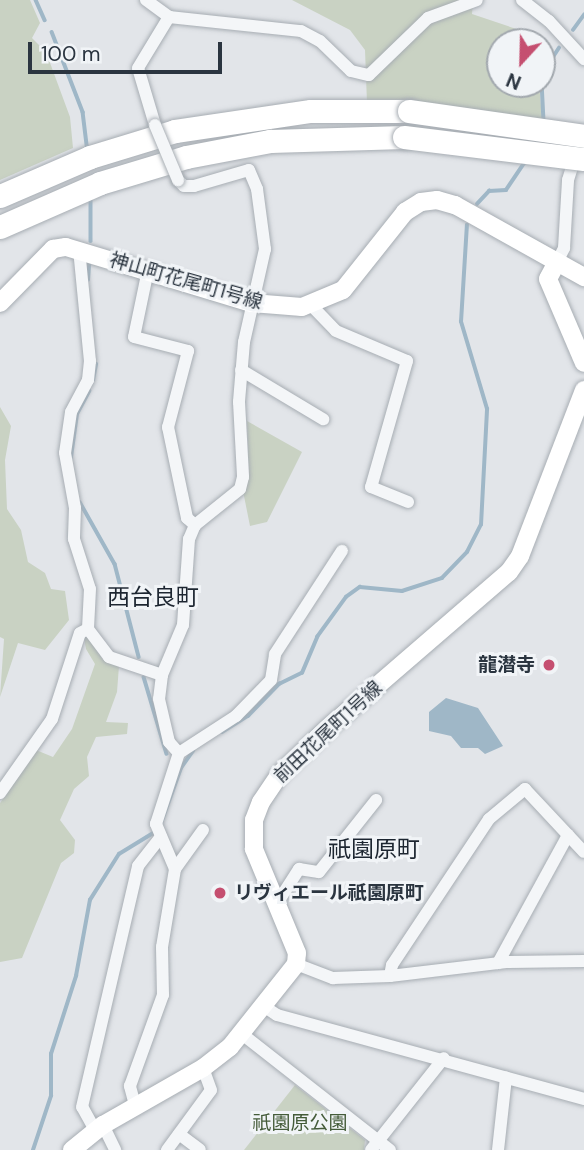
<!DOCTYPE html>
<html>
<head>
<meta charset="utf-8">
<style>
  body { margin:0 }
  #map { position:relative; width:584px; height:1150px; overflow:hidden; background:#e2e5e9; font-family:"DM Sans","Noto Sans JP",sans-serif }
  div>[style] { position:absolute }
  .green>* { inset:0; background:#c9d2c3 }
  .water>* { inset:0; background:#9fb7c7 }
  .stream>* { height:3.5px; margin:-1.75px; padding:0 1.75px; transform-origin:1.75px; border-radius:1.75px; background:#9fb7c7 }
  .roads { filter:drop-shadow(0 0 2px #a7adb3) drop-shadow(0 0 2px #a7adb3) }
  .street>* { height:12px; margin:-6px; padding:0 6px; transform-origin:6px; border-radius:6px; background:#f4f6f8 }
  .secondary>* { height:18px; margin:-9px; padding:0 9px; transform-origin:9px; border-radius:9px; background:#fff }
  .highway>* { height:23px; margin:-11.5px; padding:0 11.5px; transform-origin:11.5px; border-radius:11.5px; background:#fff }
  .bridges { filter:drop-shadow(0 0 2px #a7adb3) drop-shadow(0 0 2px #a7adb3) }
  .street-bridge>* { height:12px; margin:-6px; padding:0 6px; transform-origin:6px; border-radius:6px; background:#f4f6f8 }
  .highway-bridge>* { height:23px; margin:-11.5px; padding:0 11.5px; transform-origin:11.5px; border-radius:11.5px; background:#fff }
  .dots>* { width:19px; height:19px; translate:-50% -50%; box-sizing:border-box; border:4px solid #f1f4f7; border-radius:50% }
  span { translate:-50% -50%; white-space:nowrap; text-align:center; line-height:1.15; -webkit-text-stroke:6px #f1f4f7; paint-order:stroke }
  .street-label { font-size:19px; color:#2b3540 }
  .poi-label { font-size:19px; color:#2b3540; font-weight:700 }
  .right { translate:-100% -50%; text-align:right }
  .left { translate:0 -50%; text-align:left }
  .park-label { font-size:19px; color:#445b39 }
  .quarter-label { font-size:23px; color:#1d2631 }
  .north { position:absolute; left:486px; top:28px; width:70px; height:70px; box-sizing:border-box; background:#f1f4f7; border:2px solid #a2a8ae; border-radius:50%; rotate:202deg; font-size:19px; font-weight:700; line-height:28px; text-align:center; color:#2b3540 }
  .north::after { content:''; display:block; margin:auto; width:24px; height:32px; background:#c54f70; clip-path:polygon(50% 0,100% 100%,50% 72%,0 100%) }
  .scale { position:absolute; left:28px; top:42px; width:194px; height:32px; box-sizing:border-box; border:4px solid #2b3540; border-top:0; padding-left:9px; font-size:21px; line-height:24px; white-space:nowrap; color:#2b3540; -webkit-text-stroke:5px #f1f4f7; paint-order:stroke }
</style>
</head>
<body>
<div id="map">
  <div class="green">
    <div style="clip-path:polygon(0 0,30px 0,40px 23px,32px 38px,46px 52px,70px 117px,73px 148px,0 180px)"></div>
    <div style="clip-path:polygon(292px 0,473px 0,472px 14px,546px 39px,548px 55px,542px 66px,542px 42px,500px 42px,500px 84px,539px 84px,542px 117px,540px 122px,367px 103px,365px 50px,350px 30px)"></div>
    <div style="clip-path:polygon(0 389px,0 407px,11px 426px,5px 460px,7px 509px,21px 530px,28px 562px,45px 573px,51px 589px,65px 591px,69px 620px,45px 650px,18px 643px,0 697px,4px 639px,0 637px)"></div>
    <div style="clip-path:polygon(247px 421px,302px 452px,267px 522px,250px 526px,243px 491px,249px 478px)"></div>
    <div style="clip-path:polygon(88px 635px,103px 660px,119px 666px,117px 692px,106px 722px,128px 723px,127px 734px,96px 737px,87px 757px,89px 776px,74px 789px,60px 820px,75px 840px,74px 853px,61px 863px,22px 958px,0 962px,0 803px,36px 750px,53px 757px,72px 729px,95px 664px,86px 649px,84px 638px)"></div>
    <div style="clip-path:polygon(295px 1085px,365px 1140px,364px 1150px,244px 1150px)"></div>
  </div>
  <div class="water">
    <div style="clip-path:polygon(446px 698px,478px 708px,503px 746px,485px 754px,478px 748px,461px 748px,451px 736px,429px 731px,429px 712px)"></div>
  </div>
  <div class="stream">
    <div style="left:36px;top:0;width:22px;rotate:66deg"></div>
    <div style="left:573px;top:30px;width:19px;rotate:-54deg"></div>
    <div style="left:52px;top:32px;width:86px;rotate:68.8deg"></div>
    <div style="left:83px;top:112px;width:38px;rotate:83deg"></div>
    <div style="left:542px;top:74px;width:31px;rotate:-57deg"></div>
    <div style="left:542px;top:82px;width:40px;rotate:87.1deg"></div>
    <div style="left:91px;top:196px;width:45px;rotate:90deg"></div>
    <div style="left:477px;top:204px;width:18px;rotate:-47deg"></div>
    <div style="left:489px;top:191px;width:17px;rotate:-3deg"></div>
    <div style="left:506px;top:190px;width:36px;rotate:-56deg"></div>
    <div style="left:88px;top:280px;width:16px;rotate:-86deg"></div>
    <div style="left:93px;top:380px;width:16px;rotate:-79deg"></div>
    <div style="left:71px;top:457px;width:43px;rotate:-82.1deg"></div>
    <div style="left:77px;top:414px;width:26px;rotate:-62deg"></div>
    <div style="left:80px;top:502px;width:71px;rotate:60.6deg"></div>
    <div style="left:115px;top:564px;width:96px;rotate:75.5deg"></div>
    <div style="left:144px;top:677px;width:80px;rotate:73.4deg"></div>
    <div style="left:222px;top:732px;width:31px;rotate:-32deg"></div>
    <div style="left:248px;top:716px;width:45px;rotate:-45.9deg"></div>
    <div style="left:279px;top:684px;width:25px;rotate:-26deg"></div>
    <div style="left:302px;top:673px;width:39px;rotate:-67deg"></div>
    <div style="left:317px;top:637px;width:49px;rotate:-54.1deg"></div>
    <div style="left:346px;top:597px;width:17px;rotate:-36deg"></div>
    <div style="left:360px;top:587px;width:42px;rotate:5.4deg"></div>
    <div style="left:402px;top:591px;width:42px;rotate:-18deg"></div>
    <div style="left:442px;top:578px;width:36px;rotate:-46deg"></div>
    <div style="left:467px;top:552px;width:30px;rotate:-63deg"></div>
    <div style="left:481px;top:525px;width:116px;rotate:-87deg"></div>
    <div style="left:487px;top:409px;width:91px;rotate:-106.6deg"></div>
    <div style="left:461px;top:322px;width:97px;rotate:-86.5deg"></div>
    <div style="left:160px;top:826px;width:62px;rotate:-70.1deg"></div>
    <div style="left:181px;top:768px;width:21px;rotate:-55deg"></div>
    <div style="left:33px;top:1150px;width:57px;rotate:-71.6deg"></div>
    <div style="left:51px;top:1096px;width:42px;rotate:-90deg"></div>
    <div style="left:51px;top:1054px;width:82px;rotate:-72.2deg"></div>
    <div style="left:76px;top:976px;width:77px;rotate:-79.6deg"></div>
    <div style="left:90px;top:900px;width:54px;rotate:-57.8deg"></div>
    <div style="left:119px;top:854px;width:42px;rotate:-31.4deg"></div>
  </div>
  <div class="roads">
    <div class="street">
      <div style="left:146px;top:0;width:29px;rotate:36deg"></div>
      <div style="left:169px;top:17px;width:133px;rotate:6.1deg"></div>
      <div style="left:301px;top:31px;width:21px;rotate:28deg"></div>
      <div style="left:320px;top:41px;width:43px;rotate:44.1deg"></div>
      <div style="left:351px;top:71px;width:18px;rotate:13deg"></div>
      <div style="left:369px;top:75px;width:82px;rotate:-44deg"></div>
      <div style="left:428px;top:18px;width:52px;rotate:-20.2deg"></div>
      <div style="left:522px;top:0;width:34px;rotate:38deg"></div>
      <div style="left:549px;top:21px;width:52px;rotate:47.4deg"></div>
      <div style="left:155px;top:125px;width:59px;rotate:-106.6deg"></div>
      <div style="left:138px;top:68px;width:60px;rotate:-58.7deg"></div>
      <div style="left:178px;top:180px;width:8px;rotate:45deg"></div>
      <div style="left:184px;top:186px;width:10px"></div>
      <div style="left:194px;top:186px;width:57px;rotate:-16.2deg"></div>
      <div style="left:249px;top:170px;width:21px;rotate:67deg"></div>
      <div style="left:257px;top:189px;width:61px;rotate:82.4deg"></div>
      <div style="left:265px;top:249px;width:95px;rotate:102.7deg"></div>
      <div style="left:244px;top:342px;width:60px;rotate:94.8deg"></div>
      <div style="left:239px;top:402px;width:75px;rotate:86.9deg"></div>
      <div style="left:243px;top:477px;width:12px;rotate:104deg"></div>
      <div style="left:240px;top:489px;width:58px;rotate:141.3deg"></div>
      <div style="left:195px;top:525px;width:15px;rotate:113deg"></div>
      <div style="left:189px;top:539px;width:86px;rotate:94deg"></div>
      <div style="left:183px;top:625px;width:54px;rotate:112.8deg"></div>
      <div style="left:162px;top:675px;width:24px;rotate:97deg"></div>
      <div style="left:159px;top:699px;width:44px;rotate:76.9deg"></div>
      <div style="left:169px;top:742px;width:15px;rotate:48deg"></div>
      <div style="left:79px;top:249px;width:113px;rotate:84.4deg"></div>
      <div style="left:90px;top:361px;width:19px;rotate:96deg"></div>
      <div style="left:88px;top:380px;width:36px;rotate:118deg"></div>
      <div style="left:71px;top:412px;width:41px;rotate:98.3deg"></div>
      <div style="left:65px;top:453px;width:56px;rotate:79.7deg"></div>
      <div style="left:75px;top:508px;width:31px;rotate:92deg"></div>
      <div style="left:74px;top:539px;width:52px;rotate:72.3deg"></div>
      <div style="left:90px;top:589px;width:40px;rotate:92.9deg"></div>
      <div style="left:88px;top:629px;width:35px;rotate:53deg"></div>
      <div style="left:109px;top:657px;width:56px;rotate:18.8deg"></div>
      <div style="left:557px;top:262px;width:16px;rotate:-63deg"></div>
      <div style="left:564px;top:248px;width:68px;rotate:-86.6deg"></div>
      <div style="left:568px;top:180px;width:28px;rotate:-73deg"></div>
      <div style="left:148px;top:270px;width:68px;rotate:101.8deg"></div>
      <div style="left:134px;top:337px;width:56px;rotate:14.5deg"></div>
      <div style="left:188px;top:351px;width:79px;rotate:104.7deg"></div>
      <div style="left:168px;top:427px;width:93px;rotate:78.2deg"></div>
      <div style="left:187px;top:518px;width:11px;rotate:41deg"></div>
      <div style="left:310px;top:304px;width:37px;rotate:46deg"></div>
      <div style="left:336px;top:331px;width:77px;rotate:22.9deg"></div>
      <div style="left:407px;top:361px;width:131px;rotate:105.9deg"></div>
      <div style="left:371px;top:487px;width:40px;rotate:22deg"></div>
      <div style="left:241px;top:370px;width:96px;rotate:30.9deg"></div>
      <div style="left:0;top:793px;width:90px;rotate:-54.9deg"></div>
      <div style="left:52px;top:719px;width:90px;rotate:-72deg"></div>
      <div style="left:80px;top:633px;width:9px;rotate:-27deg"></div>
      <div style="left:175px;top:869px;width:49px;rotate:-112.9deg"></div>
      <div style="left:156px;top:824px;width:75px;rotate:-72.1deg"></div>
      <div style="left:179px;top:753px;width:68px;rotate:-33deg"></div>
      <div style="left:236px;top:716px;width:50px;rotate:-45.8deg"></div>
      <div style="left:271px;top:680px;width:26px;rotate:-81deg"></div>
      <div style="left:275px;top:654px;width:123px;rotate:-57deg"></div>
      <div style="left:276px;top:905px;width:43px;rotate:-57.4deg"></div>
      <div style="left:299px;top:869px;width:20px;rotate:9deg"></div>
      <div style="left:319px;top:872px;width:92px;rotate:-51.6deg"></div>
      <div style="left:498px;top:963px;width:146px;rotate:-61.3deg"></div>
      <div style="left:296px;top:964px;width:40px;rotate:21deg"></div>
      <div style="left:333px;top:978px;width:57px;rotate:-2deg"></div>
      <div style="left:390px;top:976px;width:119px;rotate:-6.8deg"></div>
      <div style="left:508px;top:962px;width:76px;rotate:-0.8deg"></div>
      <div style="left:390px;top:976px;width:11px;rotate:-80deg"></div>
      <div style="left:392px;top:965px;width:175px;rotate:-56.4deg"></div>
      <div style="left:489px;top:819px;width:47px;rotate:-39.8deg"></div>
      <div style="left:525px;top:789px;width:86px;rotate:46.9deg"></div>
      <div style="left:265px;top:1007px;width:14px;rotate:34deg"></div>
      <div style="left:277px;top:1015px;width:318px;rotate:15.3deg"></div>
      <div style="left:242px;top:1034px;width:188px;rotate:38.1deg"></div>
      <div style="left:135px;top:1105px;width:20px;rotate:-105deg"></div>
      <div style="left:130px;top:1086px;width:97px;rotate:-70.1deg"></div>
      <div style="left:163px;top:995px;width:48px;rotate:-91.2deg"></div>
      <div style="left:162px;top:947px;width:79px;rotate:-80.5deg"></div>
      <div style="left:175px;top:869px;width:48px;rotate:-54.3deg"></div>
      <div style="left:103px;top:1125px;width:28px;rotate:64deg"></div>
      <div style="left:95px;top:1130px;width:26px;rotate:-119deg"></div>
      <div style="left:82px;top:1107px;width:247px;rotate:-76.9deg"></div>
      <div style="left:138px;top:866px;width:37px;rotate:-52deg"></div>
      <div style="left:179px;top:1134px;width:26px;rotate:37deg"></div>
      <div style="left:167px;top:1150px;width:74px;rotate:-53.7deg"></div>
      <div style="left:211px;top:1090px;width:23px;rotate:-110deg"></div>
      <div style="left:371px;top:1150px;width:117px;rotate:-51.6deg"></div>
      <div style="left:498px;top:1150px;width:73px;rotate:-83.7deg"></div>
    </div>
    <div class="secondary">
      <div style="left:557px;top:262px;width:19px;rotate:118deg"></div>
      <div style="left:548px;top:279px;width:91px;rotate:66.8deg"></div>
      <div style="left:0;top:303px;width:76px;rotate:-45.5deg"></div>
      <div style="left:53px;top:249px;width:13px;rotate:-9deg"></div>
      <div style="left:66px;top:247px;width:194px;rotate:16.8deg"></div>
      <div style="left:252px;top:303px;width:50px;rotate:4.6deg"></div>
      <div style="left:302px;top:307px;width:44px;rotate:-22.5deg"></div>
      <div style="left:343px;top:290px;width:100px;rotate:-51.5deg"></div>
      <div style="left:405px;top:212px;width:19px;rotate:-32deg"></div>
      <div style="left:421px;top:202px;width:16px;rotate:-7deg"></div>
      <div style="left:437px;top:200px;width:19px;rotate:16deg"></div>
      <div style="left:455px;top:205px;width:148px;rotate:29.2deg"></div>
      <div style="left:72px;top:1150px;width:40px;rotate:-39deg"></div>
      <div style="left:103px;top:1125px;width:115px;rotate:-29.7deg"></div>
      <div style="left:203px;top:1068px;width:34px;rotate:-38deg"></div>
      <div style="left:230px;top:1047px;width:106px;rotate:-51.5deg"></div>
      <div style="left:296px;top:964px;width:11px;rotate:-85deg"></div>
      <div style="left:297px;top:953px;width:113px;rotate:-112.5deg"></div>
      <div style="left:254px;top:849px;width:29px;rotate:-90deg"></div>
      <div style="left:254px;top:820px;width:19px;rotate:-69deg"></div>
      <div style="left:261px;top:802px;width:34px;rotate:-56deg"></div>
      <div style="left:280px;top:774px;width:65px;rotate:-43.8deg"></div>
      <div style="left:327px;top:729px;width:240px;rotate:-40.8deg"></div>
      <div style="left:509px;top:572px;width:19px;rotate:-55deg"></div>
      <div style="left:520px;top:556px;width:178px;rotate:-68.9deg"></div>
    </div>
    <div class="highway">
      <div style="left:0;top:196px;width:98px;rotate:-23.4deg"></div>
      <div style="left:90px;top:157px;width:89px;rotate:-17deg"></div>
      <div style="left:175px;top:131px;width:137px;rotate:-8.4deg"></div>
      <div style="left:311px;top:111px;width:98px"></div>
      <div style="left:0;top:227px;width:109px;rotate:-23.7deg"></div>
      <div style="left:100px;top:183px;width:90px;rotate:-16.8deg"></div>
      <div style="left:186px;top:157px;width:86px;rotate:-10.8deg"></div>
      <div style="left:270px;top:141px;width:134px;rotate:-1.7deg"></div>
    </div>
  </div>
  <div class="bridges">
    <div class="street-bridge">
      <div style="left:155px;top:125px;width:60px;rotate:67.3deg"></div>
    </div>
    <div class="highway-bridge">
      <div style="left:409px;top:111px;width:177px;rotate:8.1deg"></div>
      <div style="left:404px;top:137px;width:181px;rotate:7deg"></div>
    </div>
  </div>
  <div class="dots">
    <div style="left:549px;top:665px;background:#c54f70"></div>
    <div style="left:220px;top:893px;background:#c54f70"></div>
  </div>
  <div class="street-label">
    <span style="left:186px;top:281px;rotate:16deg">神山町花尾町1号線</span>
    <span style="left:328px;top:732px;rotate:-43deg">前田花尾町1号線</span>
  </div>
  <div class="poi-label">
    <span class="right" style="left:535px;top:665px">龍潜寺</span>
    <span class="left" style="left:234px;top:893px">リヴィエール祇園原町</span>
  </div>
  <div class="park-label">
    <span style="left:300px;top:1123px">祇園原公園</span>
  </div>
  <div class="quarter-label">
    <span style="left:153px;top:597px">西台良町</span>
    <span style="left:374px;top:849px">祇園原町</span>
  </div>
  <div class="north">N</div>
  <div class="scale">100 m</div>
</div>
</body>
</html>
